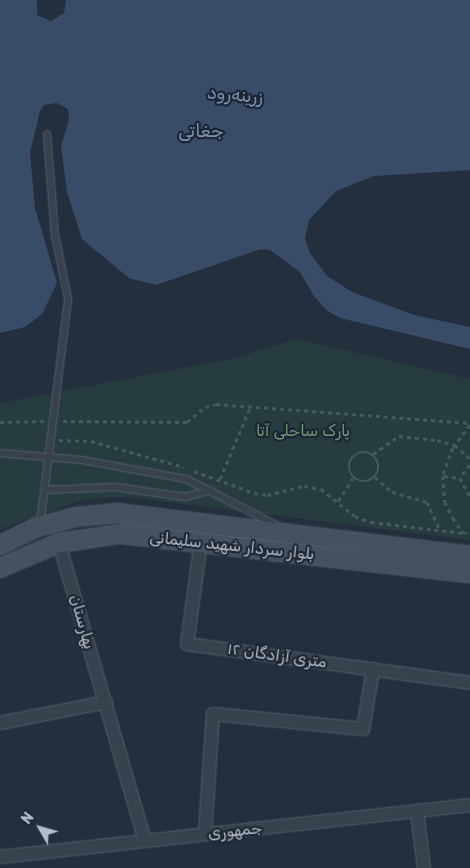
<!DOCTYPE html>
<html>
<head>
<meta charset="utf-8">
<style>
  body { margin:0 }
  #map { position:relative; width:470px; height:868px; overflow:hidden; background:#242f3e; font-family:Rubik,"Noto Sans Arabic",sans-serif }
  div>[style] { position:absolute }
  .green>* { inset:0; background:#263c3f }
  .water>* { inset:0; background:#394c67 }
  .path>* { height:2.5px; margin-top:-1.25px; transform-origin:0; background:repeating-linear-gradient(90deg,#44595c 0 4px,transparent 0 8px) }
  .path>.ring { margin:-1.25px; padding:0; box-sizing:content-box; background:none; border:2.5px solid #44595c; border-radius:50% }
  .roads { filter:drop-shadow(0 0 1px #565f6c) drop-shadow(0 0 1px #565f6c) }
  .service>* { height:6px; margin:-3px; padding:0 3px; transform-origin:3px; border-radius:3px; background:#38414e }
  .minor>* { height:12px; margin:-6px; padding:0 6px; transform-origin:6px; border-radius:6px; background:#38414e }
  .secondary>* { height:18px; margin:-9px; padding:0 9px; transform-origin:9px; border-radius:9px; background:#465061 }
  span { translate:-50% -50%; white-space:nowrap; text-align:center; line-height:1.15; -webkit-text-stroke:4.5px #1d2633; paint-order:stroke }
  .park-label { font-size:16px; color:#6b9a76 }
  .street-label { font-size:16px; color:#b4bcc9 }
  .water-label { font-size:18px; color:#7c92b1; font-style:italic }
  .north { position:absolute; left:15px; top:803px; width:50px; height:50px; -webkit-text-stroke:4px #1d2633; paint-order:stroke; rotate:308deg; font-size:14px; font-weight:700; line-height:20px; text-align:center; color:#b4bcc9 }
  .north::after { content:''; display:block; margin:auto; width:18px; height:22px; background:#b4bcc9; clip-path:polygon(50% 0,100% 100%,50% 72%,0 100%) }
</style>
</head>
<body>
<div id="map">
  <div class="green">
    <div style="clip-path:polygon(297px 339px,470px 379px,470px 540px,128px 497px,86px 499px,0 529px,0 403px,235px 358px)"></div>
  </div>
  <div class="water">
    <div style="clip-path:polygon(0 0,37px 0,37px 15px,51px 21px,64px 13px,66px 0,470px 0,470px 170px,374px 176px,336px 191px,309px 220px,305px 238px,310px 253px,327px 276px,352px 292px,414px 315px,470px 327px,470px 349px,340px 318px,326px 310px,314px 296px,300px 272px,270px 250px,261px 249px,156px 285px,129px 278px,82px 239px,67px 192px,61px 147px,69px 119px,68px 109px,57px 103px,44px 105px,40px 111px,30px 153px,35px 208px,57px 283px,42px 314px,25px 327px,0 333px)"></div>
  </div>
  <div class="path">
    <div style="left:63px;top:421px;width:124px;rotate:0.5deg"></div>
    <div style="left:187px;top:422px;width:23px;rotate:-40deg"></div>
    <div style="left:205px;top:407px;width:11px;rotate:-15deg"></div>
    <div style="left:216px;top:404px;width:255px;rotate:4.3deg"></div>
    <div style="left:0;top:422px;width:45px;rotate:-1.3deg"></div>
    <div style="left:470px;top:425px;width:29px;rotate:126deg"></div>
    <div style="left:453px;top:448px;width:30px;rotate:110deg"></div>
    <div style="left:443px;top:476px;width:26px;rotate:86deg"></div>
    <div style="left:445px;top:502px;width:18px;rotate:63deg"></div>
    <div style="left:453px;top:518px;width:18px;rotate:56deg"></div>
    <div style="left:463px;top:533px;width:7px"></div>
    <div style="left:59px;top:440px;width:32px;rotate:2deg"></div>
    <div style="left:91px;top:441px;width:97px;rotate:15.6deg"></div>
    <div class="ring" style="left:349px;top:452px;width:27.5px;height:27.5px"></div>
    <div style="left:373px;top:454px;width:32px;rotate:-35deg"></div>
    <div style="left:399px;top:436px;width:38px;rotate:6deg"></div>
    <div style="left:437px;top:440px;width:19px;rotate:16deg"></div>
    <div style="left:455px;top:445px;width:21px;rotate:43deg"></div>
    <div style="left:470px;top:465px;width:16px;rotate:128deg"></div>
    <div style="left:460px;top:478px;width:21px;rotate:61deg"></div>
    <div style="left:194px;top:471px;width:64px;rotate:20.1deg"></div>
    <div style="left:254px;top:493px;width:13px;rotate:9deg"></div>
    <div style="left:267px;top:495px;width:38px;rotate:-14deg"></div>
    <div style="left:304px;top:486px;width:17px;rotate:10deg"></div>
    <div style="left:321px;top:489px;width:43px;rotate:38.5deg"></div>
    <div style="left:355px;top:516px;width:17px;rotate:21deg"></div>
    <div style="left:371px;top:522px;width:93px;rotate:6.8deg"></div>
    <div style="left:444px;top:476px;width:16px;rotate:7deg"></div>
    <div style="left:375px;top:477px;width:23px;rotate:41deg"></div>
    <div style="left:392px;top:492px;width:36px;rotate:16deg"></div>
    <div style="left:427px;top:502px;width:31px;rotate:65deg"></div>
    <div style="left:220px;top:479px;width:78px;rotate:-67.4deg"></div>
    <div style="left:338px;top:501px;width:27px;rotate:-57deg"></div>
  </div>
  <div class="roads">
    <div class="service">
      <div style="left:0;top:453px;width:82px;rotate:4.9deg"></div>
      <div style="left:82px;top:460px;width:106px;rotate:10.4deg"></div>
      <div style="left:186px;top:479px;width:106px;rotate:27.1deg"></div>
      <div style="left:45px;top:490px;width:70px;rotate:-2.5deg"></div>
      <div style="left:115px;top:487px;width:71px;rotate:8.1deg"></div>
      <div style="left:185px;top:497px;width:27px;rotate:-15deg"></div>
      <div style="left:40px;top:525px;width:228px;rotate:-82.9deg"></div>
      <div style="left:68px;top:299px;width:65px;rotate:-101.5deg"></div>
      <div style="left:55px;top:235px;width:101px;rotate:-94.5deg"></div>
    </div>
    <div class="minor">
      <div style="left:201px;top:541px;width:104px;rotate:97.7deg"></div>
      <div style="left:187px;top:644px;width:286px;rotate:7.8deg"></div>
      <div style="left:59px;top:543px;width:310px;rotate:73.9deg"></div>
      <div style="left:0;top:723px;width:108px;rotate:-11.2deg"></div>
      <div style="left:417px;top:811px;width:57px;rotate:83deg"></div>
      <div style="left:205px;top:834px;width:120px;rotate:-86.2deg"></div>
      <div style="left:213px;top:714px;width:151px;rotate:5.7deg"></div>
      <div style="left:363px;top:729px;width:61px;rotate:-80.5deg"></div>
      <div style="left:0;top:857px;width:473px;rotate:-6.3deg"></div>
    </div>
    <div class="secondary">
      <div style="left:0;top:545px;width:41px;rotate:-25.9deg"></div>
      <div style="left:37px;top:527px;width:40px;rotate:-14.4deg"></div>
      <div style="left:76px;top:517px;width:41px;rotate:-5.6deg"></div>
      <div style="left:117px;top:513px;width:356px;rotate:6.9deg"></div>
      <div style="left:0;top:568px;width:64px;rotate:-23deg"></div>
      <div style="left:59px;top:543px;width:62px;rotate:-8.4deg"></div>
      <div style="left:120px;top:534px;width:352px;rotate:6.4deg"></div>
    </div>
  </div>
  <div class="park-label">
    <span style="left:303px;top:431px">پارک ساحلی آتا</span>
  </div>
  <div class="street-label">
    <span style="left:232px;top:546px;rotate:6deg">بلوار سردار شهید سلیمانی</span>
    <span style="left:82px;top:622px;rotate:74deg">بهارستان</span>
    <span style="left:277px;top:656px;rotate:8deg">۱۲ متری آزادگان</span>
    <span style="left:235px;top:831px;rotate:-6deg">جمهوری</span>
  </div>
  <div class="water-label">
    <span style="left:235px;top:95px;rotate:5deg">زرینه‌رود</span>
    <span style="left:201px;top:131px">جغاتی</span>
  </div>
  <div class="north">N</div>
</div>
</body>
</html>
